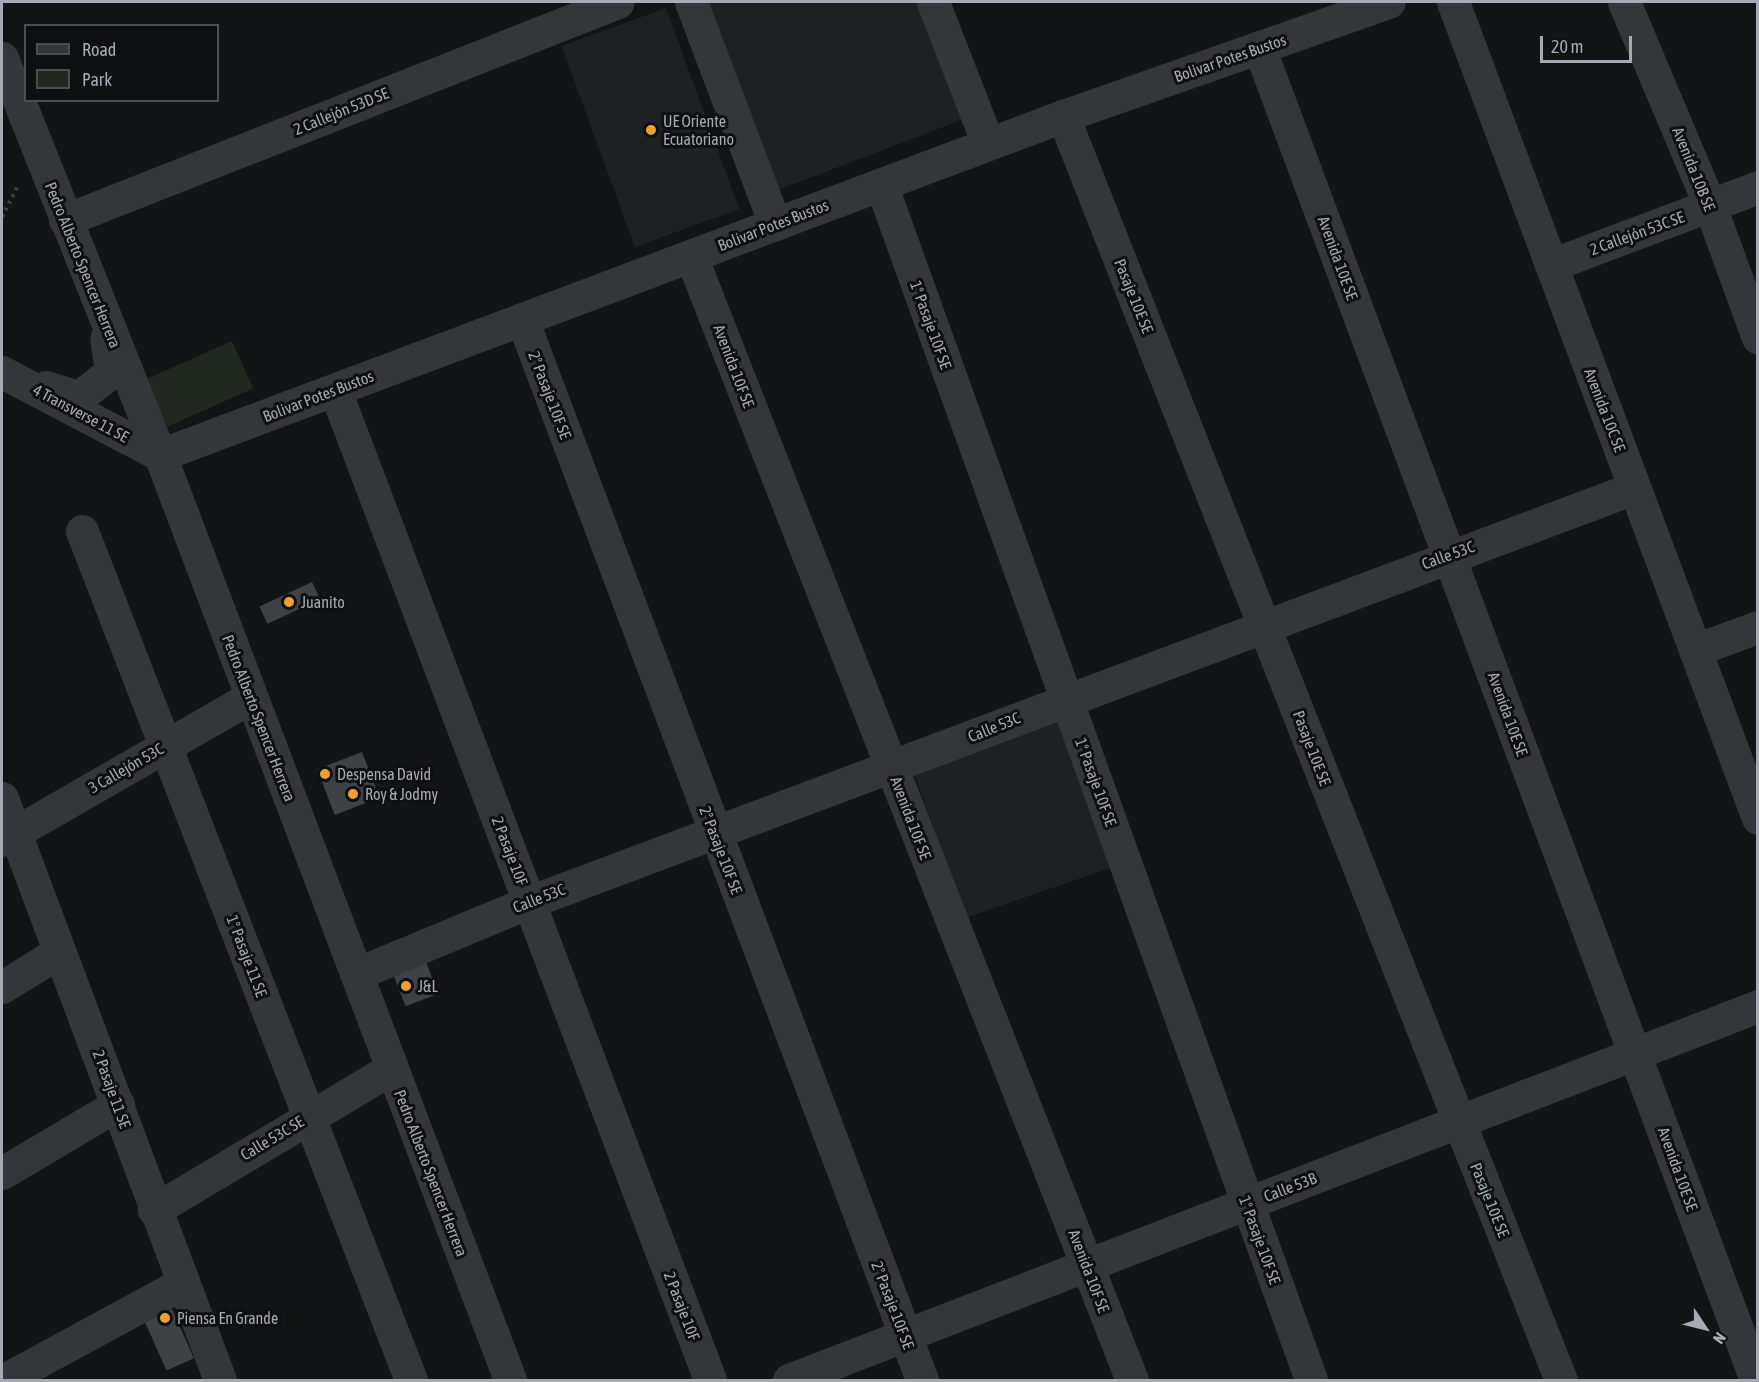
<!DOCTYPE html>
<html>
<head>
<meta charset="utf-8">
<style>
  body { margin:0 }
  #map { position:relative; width:1759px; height:1382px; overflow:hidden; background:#131415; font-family:"Asap Condensed",sans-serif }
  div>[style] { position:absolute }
  .built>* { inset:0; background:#1f2022; transform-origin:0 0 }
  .green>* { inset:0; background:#202820; transform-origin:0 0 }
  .building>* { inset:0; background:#3f4145; transform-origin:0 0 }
  .path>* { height:4px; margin-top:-2px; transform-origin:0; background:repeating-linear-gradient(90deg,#3a3d41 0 3px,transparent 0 7.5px) }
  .minor>* { height:33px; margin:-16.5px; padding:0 16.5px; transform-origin:16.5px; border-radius:16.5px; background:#34363a }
  .dots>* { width:16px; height:16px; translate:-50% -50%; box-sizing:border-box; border:3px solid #0e0f10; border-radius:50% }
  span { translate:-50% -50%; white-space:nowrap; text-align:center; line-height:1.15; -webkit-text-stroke:6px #0e0f10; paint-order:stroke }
  .street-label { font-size:16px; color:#a5abb5 }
  .poi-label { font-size:16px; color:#a5abb5 }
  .left { translate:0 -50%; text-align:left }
  .frame { position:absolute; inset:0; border:3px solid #a5abb5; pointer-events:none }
  .legend { position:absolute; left:24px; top:24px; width:195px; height:78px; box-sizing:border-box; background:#0e0f10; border:2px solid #4a4d52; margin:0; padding:8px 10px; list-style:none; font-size:18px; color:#a5abb5 }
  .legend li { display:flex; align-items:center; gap:12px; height:30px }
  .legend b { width:30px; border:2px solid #4a4d52 }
  .north { position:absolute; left:1675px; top:1298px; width:60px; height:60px; -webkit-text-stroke:4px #0e0f10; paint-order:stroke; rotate:125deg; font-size:16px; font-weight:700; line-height:24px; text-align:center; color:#a5abb5 }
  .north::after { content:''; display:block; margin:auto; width:21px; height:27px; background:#a5abb5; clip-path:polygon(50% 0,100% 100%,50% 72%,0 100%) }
  .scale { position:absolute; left:1540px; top:36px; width:92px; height:27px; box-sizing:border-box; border:3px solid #a5abb5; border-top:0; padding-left:8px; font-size:18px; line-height:21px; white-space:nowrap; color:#a5abb5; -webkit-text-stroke:4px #0e0f10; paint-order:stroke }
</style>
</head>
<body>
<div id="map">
  <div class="built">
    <div style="clip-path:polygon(707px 2px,921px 2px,964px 119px,778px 190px)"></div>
    <div style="left:666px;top:8px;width:214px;height:111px;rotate:70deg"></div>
    <div style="left:1060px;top:714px;width:162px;height:157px;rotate:71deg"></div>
  </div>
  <div class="green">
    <div style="left:232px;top:341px;width:52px;height:99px;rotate:66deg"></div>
  </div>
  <div class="building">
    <div style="left:312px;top:582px;width:19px;height:58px;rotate:65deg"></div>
    <div style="left:362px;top:752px;width:49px;height:48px;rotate:69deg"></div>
    <div style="left:426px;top:962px;width:34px;height:35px;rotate:69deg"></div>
    <div style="left:172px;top:1309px;width:54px;height:30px;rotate:66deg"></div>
  </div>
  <div class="path">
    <div style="left:2px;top:217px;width:36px;rotate:-63deg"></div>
  </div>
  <div class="minor">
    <div style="left:691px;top:2px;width:237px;rotate:69.3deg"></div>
    <div style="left:933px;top:2px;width:152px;rotate:68.8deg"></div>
    <div style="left:1453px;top:2px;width:871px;rotate:69.51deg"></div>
    <div style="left:1624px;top:2px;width:221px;rotate:67.1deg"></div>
    <div style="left:1710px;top:206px;width:140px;rotate:70deg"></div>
    <div style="left:1259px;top:47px;width:1423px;rotate:69.55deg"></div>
    <div style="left:2px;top:58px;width:427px;rotate:68.3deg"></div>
    <div style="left:160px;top:455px;width:989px;rotate:69.27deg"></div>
    <div style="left:1063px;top:116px;width:1359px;rotate:68.5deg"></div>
    <div style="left:881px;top:184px;width:1271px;rotate:70.22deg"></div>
    <div style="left:65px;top:220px;width:594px;rotate:-21.52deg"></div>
    <div style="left:691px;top:256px;width:1207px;rotate:68.58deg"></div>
    <div style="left:1551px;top:265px;width:221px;rotate:-20.6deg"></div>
    <div style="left:522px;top:319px;width:1134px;rotate:69.34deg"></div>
    <div style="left:2px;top:372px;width:178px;rotate:27.7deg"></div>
    <div style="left:160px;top:455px;width:965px;rotate:-20.58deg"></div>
    <div style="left:1063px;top:116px;width:345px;rotate:-19.3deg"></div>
    <div style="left:46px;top:387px;width:34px;rotate:17deg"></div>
    <div style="left:79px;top:397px;width:41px;rotate:-38deg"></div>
    <div style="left:111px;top:372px;width:34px;rotate:-98deg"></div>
    <div style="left:335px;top:390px;width:1059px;rotate:69.25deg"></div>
    <div style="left:82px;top:531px;width:911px;rotate:68.82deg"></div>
    <div style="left:1695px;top:650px;width:67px;rotate:-20.1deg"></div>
    <div style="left:2px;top:798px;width:621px;rotate:69.47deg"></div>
    <div style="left:2px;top:840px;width:287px;rotate:-29.9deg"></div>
    <div style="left:356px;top:974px;width:187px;rotate:-22.6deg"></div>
    <div style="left:529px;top:902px;width:1180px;rotate:-20.54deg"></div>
    <div style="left:2px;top:987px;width:67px;rotate:-31.6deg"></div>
    <div style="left:2px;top:1173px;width:135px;rotate:-30.7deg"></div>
    <div style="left:154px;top:1210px;width:277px;rotate:-30.8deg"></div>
    <div style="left:4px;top:1380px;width:204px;rotate:-28.5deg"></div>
    <div style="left:789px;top:1380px;width:1039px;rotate:-21.1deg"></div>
  </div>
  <div class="dots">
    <div style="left:651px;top:130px;background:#f0a030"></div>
    <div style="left:289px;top:602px;background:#f0a030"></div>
    <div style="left:325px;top:774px;background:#f0a030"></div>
    <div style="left:353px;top:794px;background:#f0a030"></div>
    <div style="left:406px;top:986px;background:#f0a030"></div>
    <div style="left:165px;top:1318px;background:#f0a030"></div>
  </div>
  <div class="street-label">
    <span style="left:1230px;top:58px;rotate:-19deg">Bolivar Potes Bustos</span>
    <span style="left:341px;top:111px;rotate:-22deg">2 Callejón 53D SE</span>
    <span style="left:1694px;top:169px;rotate:68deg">Avenida 10B SE</span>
    <span style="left:773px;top:225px;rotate:-21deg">Bolivar Potes Bustos</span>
    <span style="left:1637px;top:233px;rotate:-20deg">2 Callejón 53C SE</span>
    <span style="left:1338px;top:258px;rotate:70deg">Avenida 10E SE</span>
    <span style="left:83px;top:265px;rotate:68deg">Pedro Alberto Spencer Herrera</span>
    <span style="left:1134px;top:296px;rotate:68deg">Pasaje 10E SE</span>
    <span style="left:931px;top:325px;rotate:70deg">1° Pasaje 10F SE</span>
    <span style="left:734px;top:366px;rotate:69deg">Avenida 10F SE</span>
    <span style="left:550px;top:395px;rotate:69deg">2° Pasaje 10F SE</span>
    <span style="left:318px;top:396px;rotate:-21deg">Bolivar Potes Bustos</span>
    <span style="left:1605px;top:410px;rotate:69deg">Avenida 10C SE</span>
    <span style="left:81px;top:413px;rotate:28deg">4 Transverse 11 SE</span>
    <span style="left:1448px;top:555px;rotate:-20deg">Calle 53C</span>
    <span style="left:1508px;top:714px;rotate:70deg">Avenida 10E SE</span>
    <span style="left:259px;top:718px;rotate:69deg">Pedro Alberto Spencer Herrera</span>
    <span style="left:994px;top:727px;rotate:-22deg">Calle 53C</span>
    <span style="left:1312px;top:748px;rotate:69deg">Pasaje 10E SE</span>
    <span style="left:126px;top:768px;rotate:-30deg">3 Callejón 53C</span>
    <span style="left:1096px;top:782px;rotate:70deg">1° Pasaje 10F SE</span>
    <span style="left:911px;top:818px;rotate:69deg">Avenida 10F SE</span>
    <span style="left:721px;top:850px;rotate:69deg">2° Pasaje 10F SE</span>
    <span style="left:510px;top:851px;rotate:69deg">2 Pasaje 10F</span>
    <span style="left:539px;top:898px;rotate:-21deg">Calle 53C</span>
    <span style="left:247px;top:956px;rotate:69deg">1° Pasaje 11 SE</span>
    <span style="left:112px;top:1089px;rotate:70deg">2 Pasaje 11 SE</span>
    <span style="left:272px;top:1138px;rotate:-31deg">Calle 53C SE</span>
    <span style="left:1678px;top:1169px;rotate:70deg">Avenida 10E SE</span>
    <span style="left:431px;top:1173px;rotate:69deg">Pedro Alberto Spencer Herrera</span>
    <span style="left:1290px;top:1187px;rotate:-21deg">Calle 53B</span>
    <span style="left:1490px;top:1200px;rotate:68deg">Pasaje 10E SE</span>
    <span style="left:1260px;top:1240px;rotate:70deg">1° Pasaje 10F SE</span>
    <span style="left:1089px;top:1271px;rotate:69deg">Avenida 10F SE</span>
    <span style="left:893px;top:1305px;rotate:69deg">2° Pasaje 10F SE</span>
    <span style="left:682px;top:1306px;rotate:69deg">2 Pasaje 10F</span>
  </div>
  <div class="poi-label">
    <span class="left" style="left:663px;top:130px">UE Oriente<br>Ecuatoriano</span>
    <span class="left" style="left:301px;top:602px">Juanito</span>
    <span class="left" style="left:337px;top:774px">Despensa David</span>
    <span class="left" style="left:365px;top:794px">Roy &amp; Jodmy</span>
    <span class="left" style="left:418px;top:986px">J&amp;L</span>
    <span class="left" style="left:177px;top:1318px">Piensa En Grande</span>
  </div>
  <div class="frame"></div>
  <ul class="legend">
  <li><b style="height:8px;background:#34363a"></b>Road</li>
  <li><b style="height:16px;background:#202820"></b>Park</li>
  </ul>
  <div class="north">N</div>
  <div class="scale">20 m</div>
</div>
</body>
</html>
